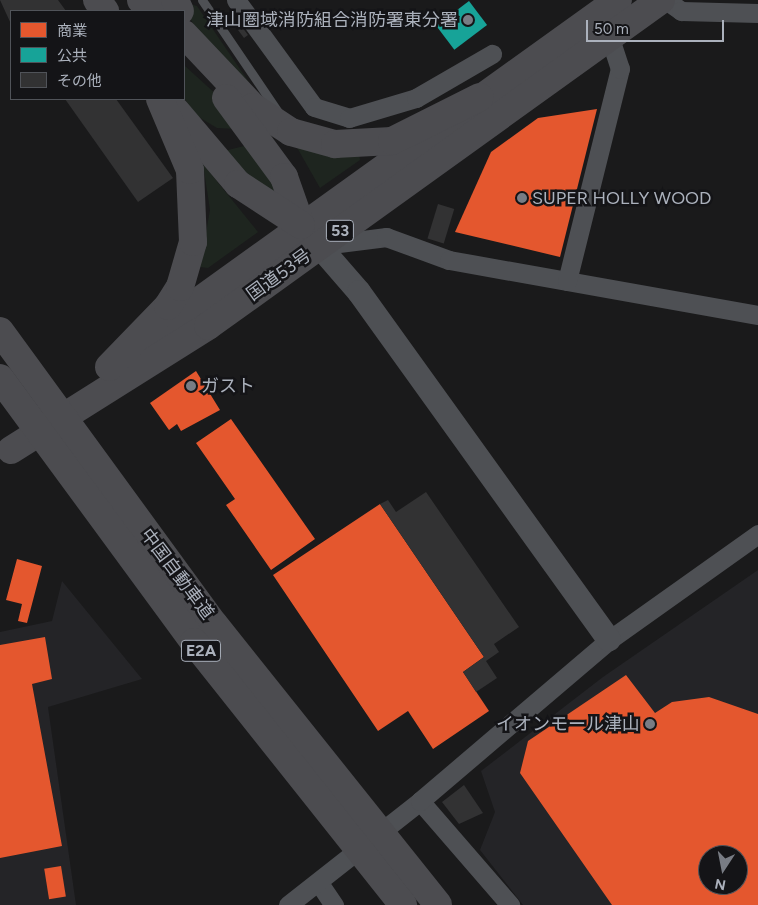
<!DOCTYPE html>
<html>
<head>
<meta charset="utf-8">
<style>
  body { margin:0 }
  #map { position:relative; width:758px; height:905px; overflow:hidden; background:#1a1a1b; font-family:Figtree,"Noto Sans JP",sans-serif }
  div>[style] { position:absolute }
  .built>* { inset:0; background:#242427 }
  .green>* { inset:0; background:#1e251f }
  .shops>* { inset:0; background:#e4572e; transform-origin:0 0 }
  .public>* { inset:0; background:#17a398; transform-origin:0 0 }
  .building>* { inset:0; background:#323233; transform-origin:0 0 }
  .service>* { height:9px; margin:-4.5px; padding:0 4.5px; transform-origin:4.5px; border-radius:4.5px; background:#4e5054 }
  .minor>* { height:19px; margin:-9.5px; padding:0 9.5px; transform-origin:9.5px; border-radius:9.5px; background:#4e5054 }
  .tertiary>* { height:24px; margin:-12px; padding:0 12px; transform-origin:12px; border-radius:12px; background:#4e5054 }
  .trunk>* { height:28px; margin:-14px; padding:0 14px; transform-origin:14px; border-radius:14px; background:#4c4c50 }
  .motorway>* { height:28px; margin:-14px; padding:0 14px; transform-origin:14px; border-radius:14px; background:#4c4c50 }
  .dots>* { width:14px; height:14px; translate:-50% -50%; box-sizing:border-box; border:2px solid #141417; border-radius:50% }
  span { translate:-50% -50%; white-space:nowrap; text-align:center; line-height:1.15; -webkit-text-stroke:5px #141417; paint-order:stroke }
  .shield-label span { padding:1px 4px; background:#141417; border:1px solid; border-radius:4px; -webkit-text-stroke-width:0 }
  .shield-label { font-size:16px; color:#abb1bc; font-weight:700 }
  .poi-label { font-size:18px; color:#abb1bc }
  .right { translate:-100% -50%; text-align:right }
  .left { translate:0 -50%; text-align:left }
  .street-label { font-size:18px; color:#abb1bc }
  .legend { position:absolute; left:10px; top:10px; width:175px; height:90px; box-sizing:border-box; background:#141417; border:1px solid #505359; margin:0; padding:6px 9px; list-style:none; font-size:15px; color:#abb1bc }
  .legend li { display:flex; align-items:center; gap:10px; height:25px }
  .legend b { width:25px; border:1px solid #505359 }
  .north { position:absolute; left:698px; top:845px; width:50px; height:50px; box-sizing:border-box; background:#141417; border:1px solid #505359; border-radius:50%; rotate:191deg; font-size:14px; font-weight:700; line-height:20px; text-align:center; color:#abb1bc }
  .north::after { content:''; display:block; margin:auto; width:18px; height:22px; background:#787c84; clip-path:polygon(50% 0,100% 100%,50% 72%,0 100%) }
  .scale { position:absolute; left:586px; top:20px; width:138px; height:22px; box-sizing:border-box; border:2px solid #abb1bc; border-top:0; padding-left:6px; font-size:15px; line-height:18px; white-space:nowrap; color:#abb1bc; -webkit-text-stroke:4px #141417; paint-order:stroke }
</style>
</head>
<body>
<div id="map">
  <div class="built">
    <div style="clip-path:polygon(evenodd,758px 570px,758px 905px,523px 905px,480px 850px,495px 812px,481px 771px,603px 677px,758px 570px,708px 855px,738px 855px,738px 885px,708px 885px,708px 855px)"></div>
    <div style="clip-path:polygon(62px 581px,142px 679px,48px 707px,76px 905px,0 905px,0 632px,52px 621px)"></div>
  </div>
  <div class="green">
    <div style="clip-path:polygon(190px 4px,197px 6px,257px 94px,202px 39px,187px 13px)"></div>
    <div style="clip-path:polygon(185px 66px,240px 116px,237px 129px,217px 128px,197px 116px,184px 98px)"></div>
    <div style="clip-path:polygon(295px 144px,359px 153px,360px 160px,320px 188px)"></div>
    <div style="clip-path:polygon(248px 145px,285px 204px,266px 194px,224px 151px)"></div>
    <div style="clip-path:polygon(203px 164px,258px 232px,208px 268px,200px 267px,210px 210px)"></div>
  </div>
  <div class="shops">
    <div style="clip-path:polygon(597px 109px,560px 257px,455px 232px,491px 152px,538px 118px)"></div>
    <div style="clip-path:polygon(196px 371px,220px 410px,181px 431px,177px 424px,169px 430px,150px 403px)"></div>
    <div style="clip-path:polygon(231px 419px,315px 539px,271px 570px,226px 505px,235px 499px,196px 443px)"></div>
    <div style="clip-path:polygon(380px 504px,484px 657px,463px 672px,489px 711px,433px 749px,408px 711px,378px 731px,273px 575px)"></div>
    <div style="clip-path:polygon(17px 559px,42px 566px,27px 623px,18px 621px,22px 604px,6px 600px)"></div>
    <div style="clip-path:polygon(45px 637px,52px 679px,32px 684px,62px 846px,0 858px,0 645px)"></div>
    <div style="clip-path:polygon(evenodd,626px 675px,655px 713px,672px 702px,709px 697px,758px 714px,758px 905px,612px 905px,520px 773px,528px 741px,626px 675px,708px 855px,738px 855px,738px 885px,708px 885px,708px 855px)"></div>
    <div style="left:61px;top:866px;width:31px;height:17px;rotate:81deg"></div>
  </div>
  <div class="public">
    <div style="left:469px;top:1px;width:30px;height:41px;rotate:53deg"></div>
  </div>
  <div class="building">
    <div style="clip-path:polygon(0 0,58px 0,66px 11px,11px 11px,11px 24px)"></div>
    <div style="left:242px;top:27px;width:10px;height:5px;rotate:53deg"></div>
    <div style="clip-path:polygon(65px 99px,116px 99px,173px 178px,138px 202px)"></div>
    <div style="left:438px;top:204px;width:17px;height:36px;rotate:17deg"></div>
    <div style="clip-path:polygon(426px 492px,519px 627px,494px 644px,499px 652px,486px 661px,497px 678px,476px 692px,463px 672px,484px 657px,380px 504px,388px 500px,396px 512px)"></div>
    <div style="clip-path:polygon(464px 785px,483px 813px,459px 824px,442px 802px)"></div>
  </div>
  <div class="service">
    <div style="left:202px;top:0;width:135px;rotate:55.8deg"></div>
  </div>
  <div class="minor">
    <div style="left:236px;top:0;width:132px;rotate:53.9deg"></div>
    <div style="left:314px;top:107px;width:37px;rotate:17deg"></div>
    <div style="left:349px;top:118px;width:70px;rotate:-16.6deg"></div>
    <div style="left:416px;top:98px;width:88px;rotate:-30.1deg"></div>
    <div style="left:666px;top:0;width:19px;rotate:36deg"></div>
    <div style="left:681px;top:11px;width:77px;rotate:1.5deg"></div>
    <div style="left:323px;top:245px;width:64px;rotate:-7.2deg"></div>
    <div style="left:386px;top:237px;width:67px;rotate:20.1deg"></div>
    <div style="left:449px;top:260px;width:314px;rotate:10.1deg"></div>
    <div style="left:567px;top:281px;width:219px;rotate:-76deg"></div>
    <div style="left:620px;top:69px;width:32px;rotate:-108deg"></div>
    <div style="left:420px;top:801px;width:138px;rotate:49.1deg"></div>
    <div style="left:319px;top:883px;width:27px;rotate:56deg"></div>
    <div style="left:288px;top:905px;width:168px;rotate:-38.2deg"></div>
    <div style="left:420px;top:801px;width:248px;rotate:-40.4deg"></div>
    <div style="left:609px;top:640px;width:183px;rotate:-35.4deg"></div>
  </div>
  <div class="tertiary">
    <div style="left:307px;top:232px;width:79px;rotate:49.1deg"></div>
    <div style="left:359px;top:292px;width:428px;rotate:54.3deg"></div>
  </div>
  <div class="trunk">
    <div style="left:146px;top:339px;width:581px;rotate:-35.69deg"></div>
    <div style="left:11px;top:450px;width:233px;rotate:-32.2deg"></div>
    <div style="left:208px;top:326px;width:558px;rotate:-35.74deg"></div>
  </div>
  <div class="motorway">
    <div style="left:97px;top:0;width:14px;rotate:54deg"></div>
    <div style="left:141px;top:0;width:17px;rotate:40deg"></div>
    <div style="left:175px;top:0;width:12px;rotate:66deg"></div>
    <div style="left:184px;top:34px;width:100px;rotate:46.6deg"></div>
    <div style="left:253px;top:107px;width:45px;rotate:33.3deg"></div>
    <div style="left:291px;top:132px;width:46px;rotate:15.3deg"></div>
    <div style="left:335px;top:144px;width:57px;rotate:-3deg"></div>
    <div style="left:392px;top:141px;width:98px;rotate:-26.6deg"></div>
    <div style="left:226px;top:98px;width:98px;rotate:53.7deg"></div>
    <div style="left:284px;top:177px;width:51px;rotate:70.5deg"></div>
    <div style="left:176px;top:111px;width:96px;rotate:49.7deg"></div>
    <div style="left:238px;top:184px;width:75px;rotate:33.1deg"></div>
    <div style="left:0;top:331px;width:363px;rotate:53.9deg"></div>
    <div style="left:214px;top:624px;width:359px;rotate:51.4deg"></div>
    <div style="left:109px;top:367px;width:85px;rotate:-46deg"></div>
    <div style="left:168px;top:306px;width:22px;rotate:-58deg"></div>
    <div style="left:180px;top:287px;width:47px;rotate:-73.9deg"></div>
    <div style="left:193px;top:242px;width:72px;rotate:-92.4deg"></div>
    <div style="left:190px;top:170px;width:77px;rotate:-112.9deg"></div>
    <div style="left:0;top:378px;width:328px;rotate:53.7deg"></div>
    <div style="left:194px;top:642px;width:336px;rotate:51.5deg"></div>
  </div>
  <div class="dots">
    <div style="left:468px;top:20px;background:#787c84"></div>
    <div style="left:522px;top:198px;background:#787c84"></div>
    <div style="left:191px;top:386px;background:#787c84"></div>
    <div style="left:650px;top:724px;background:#787c84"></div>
  </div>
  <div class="shield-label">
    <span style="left:340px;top:231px">53</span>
    <span style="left:201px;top:651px">E2A</span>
  </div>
  <div class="poi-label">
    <span class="right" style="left:458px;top:20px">津山圏域消防組合消防署東分署</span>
    <span class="left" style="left:532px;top:198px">SUPER HOLLY WOOD</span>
    <span class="left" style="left:201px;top:386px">ガスト</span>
    <span class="right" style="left:640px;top:724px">イオンモール津山</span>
  </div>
  <div class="street-label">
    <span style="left:279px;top:275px;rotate:-36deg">国道53号</span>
    <span style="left:177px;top:574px;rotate:53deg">中国自動車道</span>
  </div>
  <ul class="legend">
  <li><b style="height:14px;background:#e4572e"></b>商業</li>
  <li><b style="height:14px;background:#17a398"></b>公共</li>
  <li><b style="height:14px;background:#323233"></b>その他</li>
  </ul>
  <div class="north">N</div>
  <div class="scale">50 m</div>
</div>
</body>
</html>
